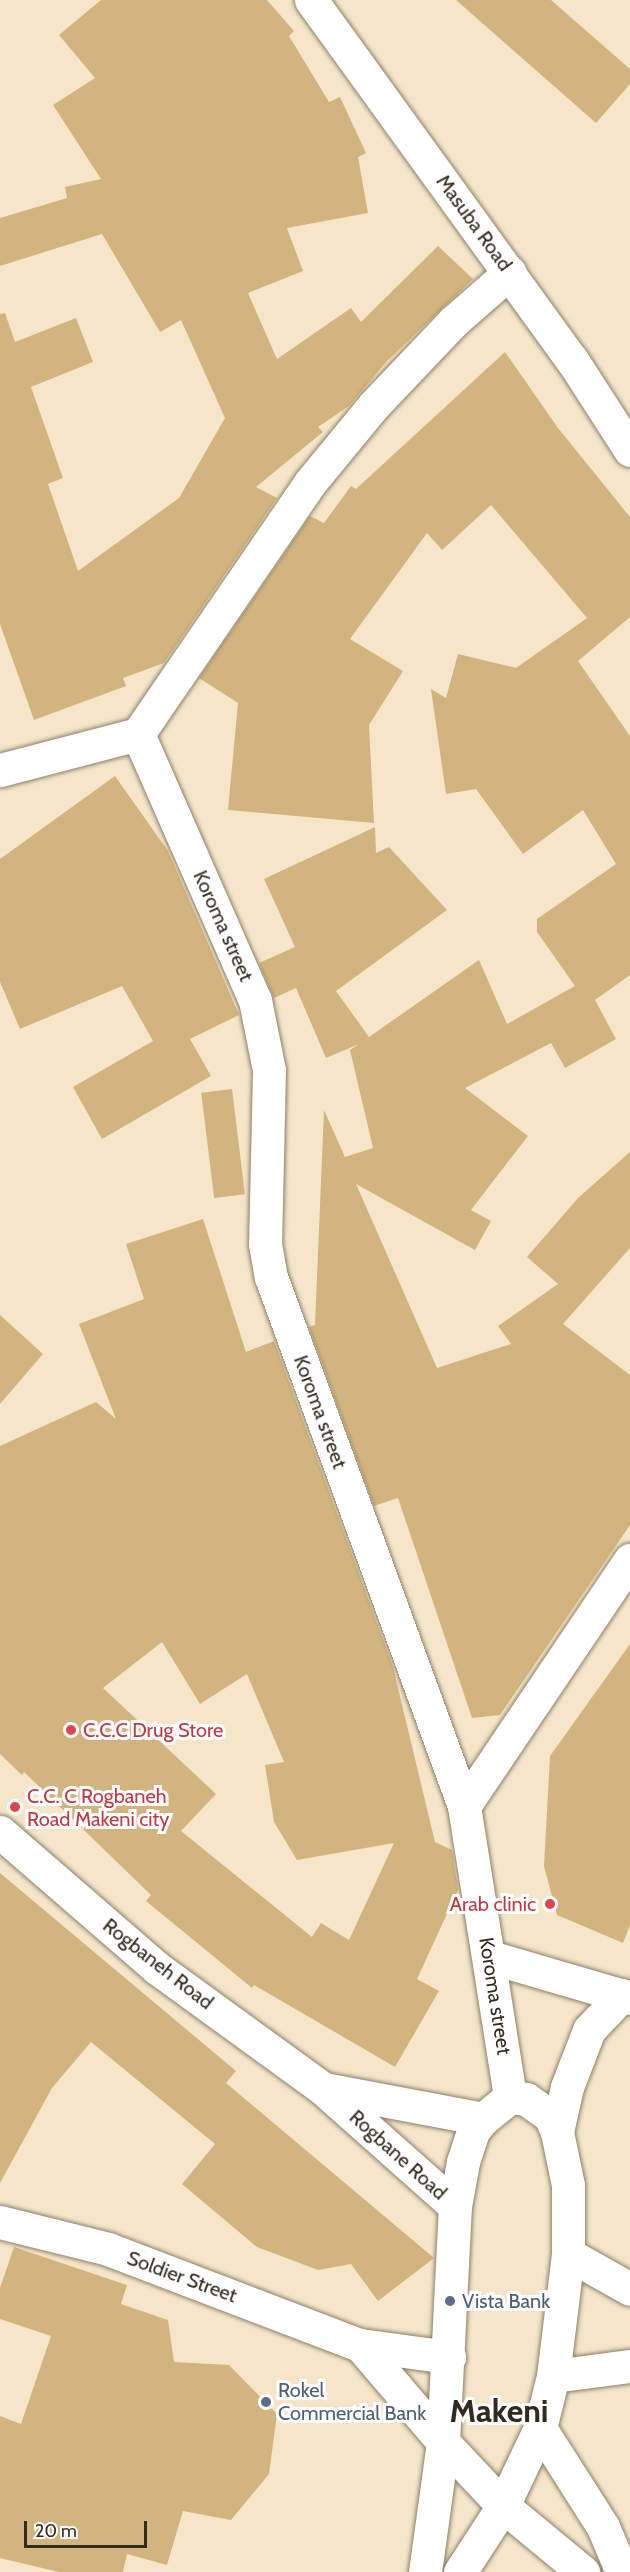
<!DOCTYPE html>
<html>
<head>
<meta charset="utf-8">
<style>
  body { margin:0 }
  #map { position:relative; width:630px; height:2572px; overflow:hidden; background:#f5e6ca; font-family:Cabin,sans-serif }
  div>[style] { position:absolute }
  .building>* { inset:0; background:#d2b57e; transform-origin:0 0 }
  .roads { filter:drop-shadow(0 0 2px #8e8066) drop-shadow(0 0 2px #8e8066) }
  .street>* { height:33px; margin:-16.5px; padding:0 16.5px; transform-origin:16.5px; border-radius:16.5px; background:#fff }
  .secondary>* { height:33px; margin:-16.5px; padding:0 16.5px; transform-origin:16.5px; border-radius:16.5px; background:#fff }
  .primary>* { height:33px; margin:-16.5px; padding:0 16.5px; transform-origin:16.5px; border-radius:16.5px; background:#fff }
  .dots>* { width:16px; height:16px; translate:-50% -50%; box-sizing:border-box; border:3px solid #fff; border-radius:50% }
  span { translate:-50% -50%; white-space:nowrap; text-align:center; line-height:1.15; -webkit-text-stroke:6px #fff; paint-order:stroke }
  .street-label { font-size:20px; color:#302a1f }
  .health-label { font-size:20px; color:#be3a42 }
  .left { translate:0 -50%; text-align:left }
  .right { translate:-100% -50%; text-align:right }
  .service-label { font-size:20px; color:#4e5e75 }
  .town-label { font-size:32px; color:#302a1f; font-weight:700 }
  .scale { position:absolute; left:24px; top:2521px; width:123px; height:27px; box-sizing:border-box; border:3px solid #302a1f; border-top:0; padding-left:8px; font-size:18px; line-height:21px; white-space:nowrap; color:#302a1f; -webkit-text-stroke:4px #fff; paint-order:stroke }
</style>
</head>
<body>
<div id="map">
  <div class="building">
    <div style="clip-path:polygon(101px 0,267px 0,294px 31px,289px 36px,329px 102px,340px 97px,366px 153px,358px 157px,368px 213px,287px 228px,303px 271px,248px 293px,277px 359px,351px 308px,361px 322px,438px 246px,473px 279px,387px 361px,349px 406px,318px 427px,323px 432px,256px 487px,277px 498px,164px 663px,123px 678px,126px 686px,34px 720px,0 624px,0 314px,5px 313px,15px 342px,76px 318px,93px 362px,31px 387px,63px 478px,48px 484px,78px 571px,179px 498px,225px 418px,181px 320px,160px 332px,102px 234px,0 266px,0 218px,67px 198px,65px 187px,101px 179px,53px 105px,95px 78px,59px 35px)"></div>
    <div style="clip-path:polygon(456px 0,551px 0,630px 69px,630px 84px,596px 123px)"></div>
    <div style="clip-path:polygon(505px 352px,558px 428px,630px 517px,630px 617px,578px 661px,630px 736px,630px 975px,595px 1000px,616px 1039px,565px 1068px,551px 1043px,465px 1088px,528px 1136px,471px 1210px,491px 1221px,475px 1250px,356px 1184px,437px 1368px,511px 1344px,498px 1326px,558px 1284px,527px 1257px,578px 1198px,630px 1152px,630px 1248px,563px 1324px,630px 1375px,630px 1525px,500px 1715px,472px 1718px,398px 1498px,374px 1506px,309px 1327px,315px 1325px,324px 1110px,345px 1157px,373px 1148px,350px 1050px,359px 1044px,326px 1058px,296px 988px,274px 998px,259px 963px,295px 947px,264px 879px,375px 827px,376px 853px,389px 847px,447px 910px,336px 991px,369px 1037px,479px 960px,507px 1024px,575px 986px,537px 932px,537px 919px,616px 864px,583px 810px,523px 854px,476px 789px,446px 794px,431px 689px,446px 698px,458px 654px,516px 668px,587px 618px,491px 505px,442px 550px,427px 533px,350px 639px,403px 671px,369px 725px,374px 823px,228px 810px,238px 703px,199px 678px,310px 516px,324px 523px,351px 486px,356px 489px)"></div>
    <div style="clip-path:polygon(115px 776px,168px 851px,239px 1015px,190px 1039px,211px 1076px,102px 1139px,73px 1087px,153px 1041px,122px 986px,20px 1029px,0 982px,0 859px)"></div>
    <div style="left:232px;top:1089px;width:106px;height:31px;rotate:83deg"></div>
    <div style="clip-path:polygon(evenodd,203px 1219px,246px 1352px,274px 1341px,393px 1667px,435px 1842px,452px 1850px,458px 1890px,417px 1979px,439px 1991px,395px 2067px,254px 1985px,252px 1988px,146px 1901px,151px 1895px,24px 1772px,22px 1775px,0 1754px,0 1446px,96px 1402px,116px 1419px,79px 1324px,144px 1299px,126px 1244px,203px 1219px,162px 1642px,200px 1704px,247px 1674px,284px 1762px,265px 1765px,274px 1822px,297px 1860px,394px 1843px,349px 1940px,321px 1923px,312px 1937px,181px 1831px,216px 1794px,103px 1688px,162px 1642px)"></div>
    <div style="clip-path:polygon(0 1315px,43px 1354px,0 1404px)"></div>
    <div style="clip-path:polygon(630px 1644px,630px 1925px,623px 1943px,557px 1915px,544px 1866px,550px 1756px)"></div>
    <div style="clip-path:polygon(0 1873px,236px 2071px,226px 2083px,434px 2258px,378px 2301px,351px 2264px,318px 2270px,257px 2247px,182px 2184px,215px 2144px,91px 2042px,52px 2088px,0 2183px)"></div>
    <div style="clip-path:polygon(14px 2247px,127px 2285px,121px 2304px,168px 2320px,174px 2362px,229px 2365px,277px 2414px,269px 2474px,231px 2520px,183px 2511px,167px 2565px,127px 2554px,123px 2572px,59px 2572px,0 2558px,0 2416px,21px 2424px,51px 2336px,0 2319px,0 2288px)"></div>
  </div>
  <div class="roads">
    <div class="street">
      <div style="left:311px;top:0;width:445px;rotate:54.1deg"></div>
      <div style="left:572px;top:360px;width:107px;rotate:57.2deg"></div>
      <div style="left:138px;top:734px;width:291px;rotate:66.3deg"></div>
      <div style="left:255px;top:1000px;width:71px;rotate:78.7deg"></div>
      <div style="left:269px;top:1070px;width:174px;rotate:91.3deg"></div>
      <div style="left:265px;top:1244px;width:34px;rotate:80deg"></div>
      <div style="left:271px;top:1277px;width:563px;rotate:69.96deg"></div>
      <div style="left:464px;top:1806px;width:295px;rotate:81deg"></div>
      <div style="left:0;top:770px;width:143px;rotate:-14.6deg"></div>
      <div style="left:138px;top:734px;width:303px;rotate:-55.6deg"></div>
      <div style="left:309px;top:484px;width:102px;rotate:-50.6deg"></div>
      <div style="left:374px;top:405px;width:116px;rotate:-46.4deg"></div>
      <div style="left:454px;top:321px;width:74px;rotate:-41.2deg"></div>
      <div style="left:464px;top:1806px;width:297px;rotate:-56deg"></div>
      <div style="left:490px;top:1957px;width:146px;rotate:16.3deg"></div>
      <div style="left:557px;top:2132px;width:46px;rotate:-77.5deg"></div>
      <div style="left:567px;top:2087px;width:61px;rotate:-68.9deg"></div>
      <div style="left:589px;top:2030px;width:48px;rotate:-46.7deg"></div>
      <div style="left:0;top:2222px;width:111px;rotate:14deg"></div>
      <div style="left:108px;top:2249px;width:270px;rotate:20.9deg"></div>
      <div style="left:360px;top:2345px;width:90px;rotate:7.7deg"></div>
      <div style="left:360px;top:2345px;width:128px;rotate:49.4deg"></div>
    </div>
    <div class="secondary">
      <div style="left:568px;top:2254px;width:71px;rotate:29.4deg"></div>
      <div style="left:553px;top:2376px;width:78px;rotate:-7.4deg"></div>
      <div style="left:540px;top:2428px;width:117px;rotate:57.5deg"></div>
      <div style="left:603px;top:2527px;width:49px;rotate:67.1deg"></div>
      <div style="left:443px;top:2442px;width:88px;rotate:46.8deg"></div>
      <div style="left:503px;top:2506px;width:104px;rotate:39.5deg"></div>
    </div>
    <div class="primary">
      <div style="left:0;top:1832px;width:208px;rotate:40.9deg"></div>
      <div style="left:157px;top:1968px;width:204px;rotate:36deg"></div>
      <div style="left:322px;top:2088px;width:178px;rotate:41.6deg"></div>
      <div style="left:324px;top:2089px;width:162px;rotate:10.7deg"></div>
      <div style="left:425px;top:2572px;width:131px;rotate:-82.1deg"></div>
      <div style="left:443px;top:2442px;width:236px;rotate:-87.1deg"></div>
      <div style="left:455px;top:2206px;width:45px;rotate:-79.7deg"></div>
      <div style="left:463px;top:2162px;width:33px;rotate:-72deg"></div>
      <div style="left:473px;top:2131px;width:16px;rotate:-50deg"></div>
      <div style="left:483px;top:2119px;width:35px;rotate:-39deg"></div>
      <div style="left:510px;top:2097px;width:16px;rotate:7deg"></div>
      <div style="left:526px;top:2099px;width:29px;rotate:35deg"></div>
      <div style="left:550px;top:2116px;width:17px;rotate:66deg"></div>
      <div style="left:557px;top:2132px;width:54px;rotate:78.3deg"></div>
      <div style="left:568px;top:2185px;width:69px;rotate:90deg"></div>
      <div style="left:568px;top:2254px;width:123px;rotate:97deg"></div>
      <div style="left:553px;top:2376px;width:54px;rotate:104deg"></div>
      <div style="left:540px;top:2428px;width:86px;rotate:115.4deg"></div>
      <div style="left:503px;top:2506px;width:79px;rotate:123.1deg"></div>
    </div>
  </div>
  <div class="dots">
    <div style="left:71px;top:1730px;background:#e0444e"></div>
    <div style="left:15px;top:1807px;background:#e0444e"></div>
    <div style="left:550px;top:1904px;background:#e0444e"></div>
    <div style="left:450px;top:2301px;background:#5c6f8a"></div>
    <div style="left:266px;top:2402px;background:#5c6f8a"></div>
  </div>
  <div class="street-label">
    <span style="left:474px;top:223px;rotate:54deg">Masuba Road</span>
    <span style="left:223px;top:926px;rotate:66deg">Koroma street</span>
    <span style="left:320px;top:1412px;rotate:70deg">Koroma street</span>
    <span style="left:158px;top:1964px;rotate:38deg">Rogbaneh Road</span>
    <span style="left:495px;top:1996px;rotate:81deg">Koroma street</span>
    <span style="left:398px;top:2155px;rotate:42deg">Rogbane Road</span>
    <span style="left:182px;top:2277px;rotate:20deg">Soldier Street</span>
  </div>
  <div class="health-label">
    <span class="left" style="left:83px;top:1730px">C.C.C Drug Store</span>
    <span class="left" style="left:27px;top:1808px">C.C. C Rogbaneh<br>Road Makeni city</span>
    <span class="right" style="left:536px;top:1904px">Arab clinic</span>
  </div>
  <div class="service-label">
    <span class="left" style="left:462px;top:2301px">Vista Bank</span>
    <span class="left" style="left:278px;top:2402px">Rokel<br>Commercial Bank</span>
  </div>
  <div class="town-label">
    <span style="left:499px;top:2411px">Makeni</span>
  </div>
  <div class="scale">20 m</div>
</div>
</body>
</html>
